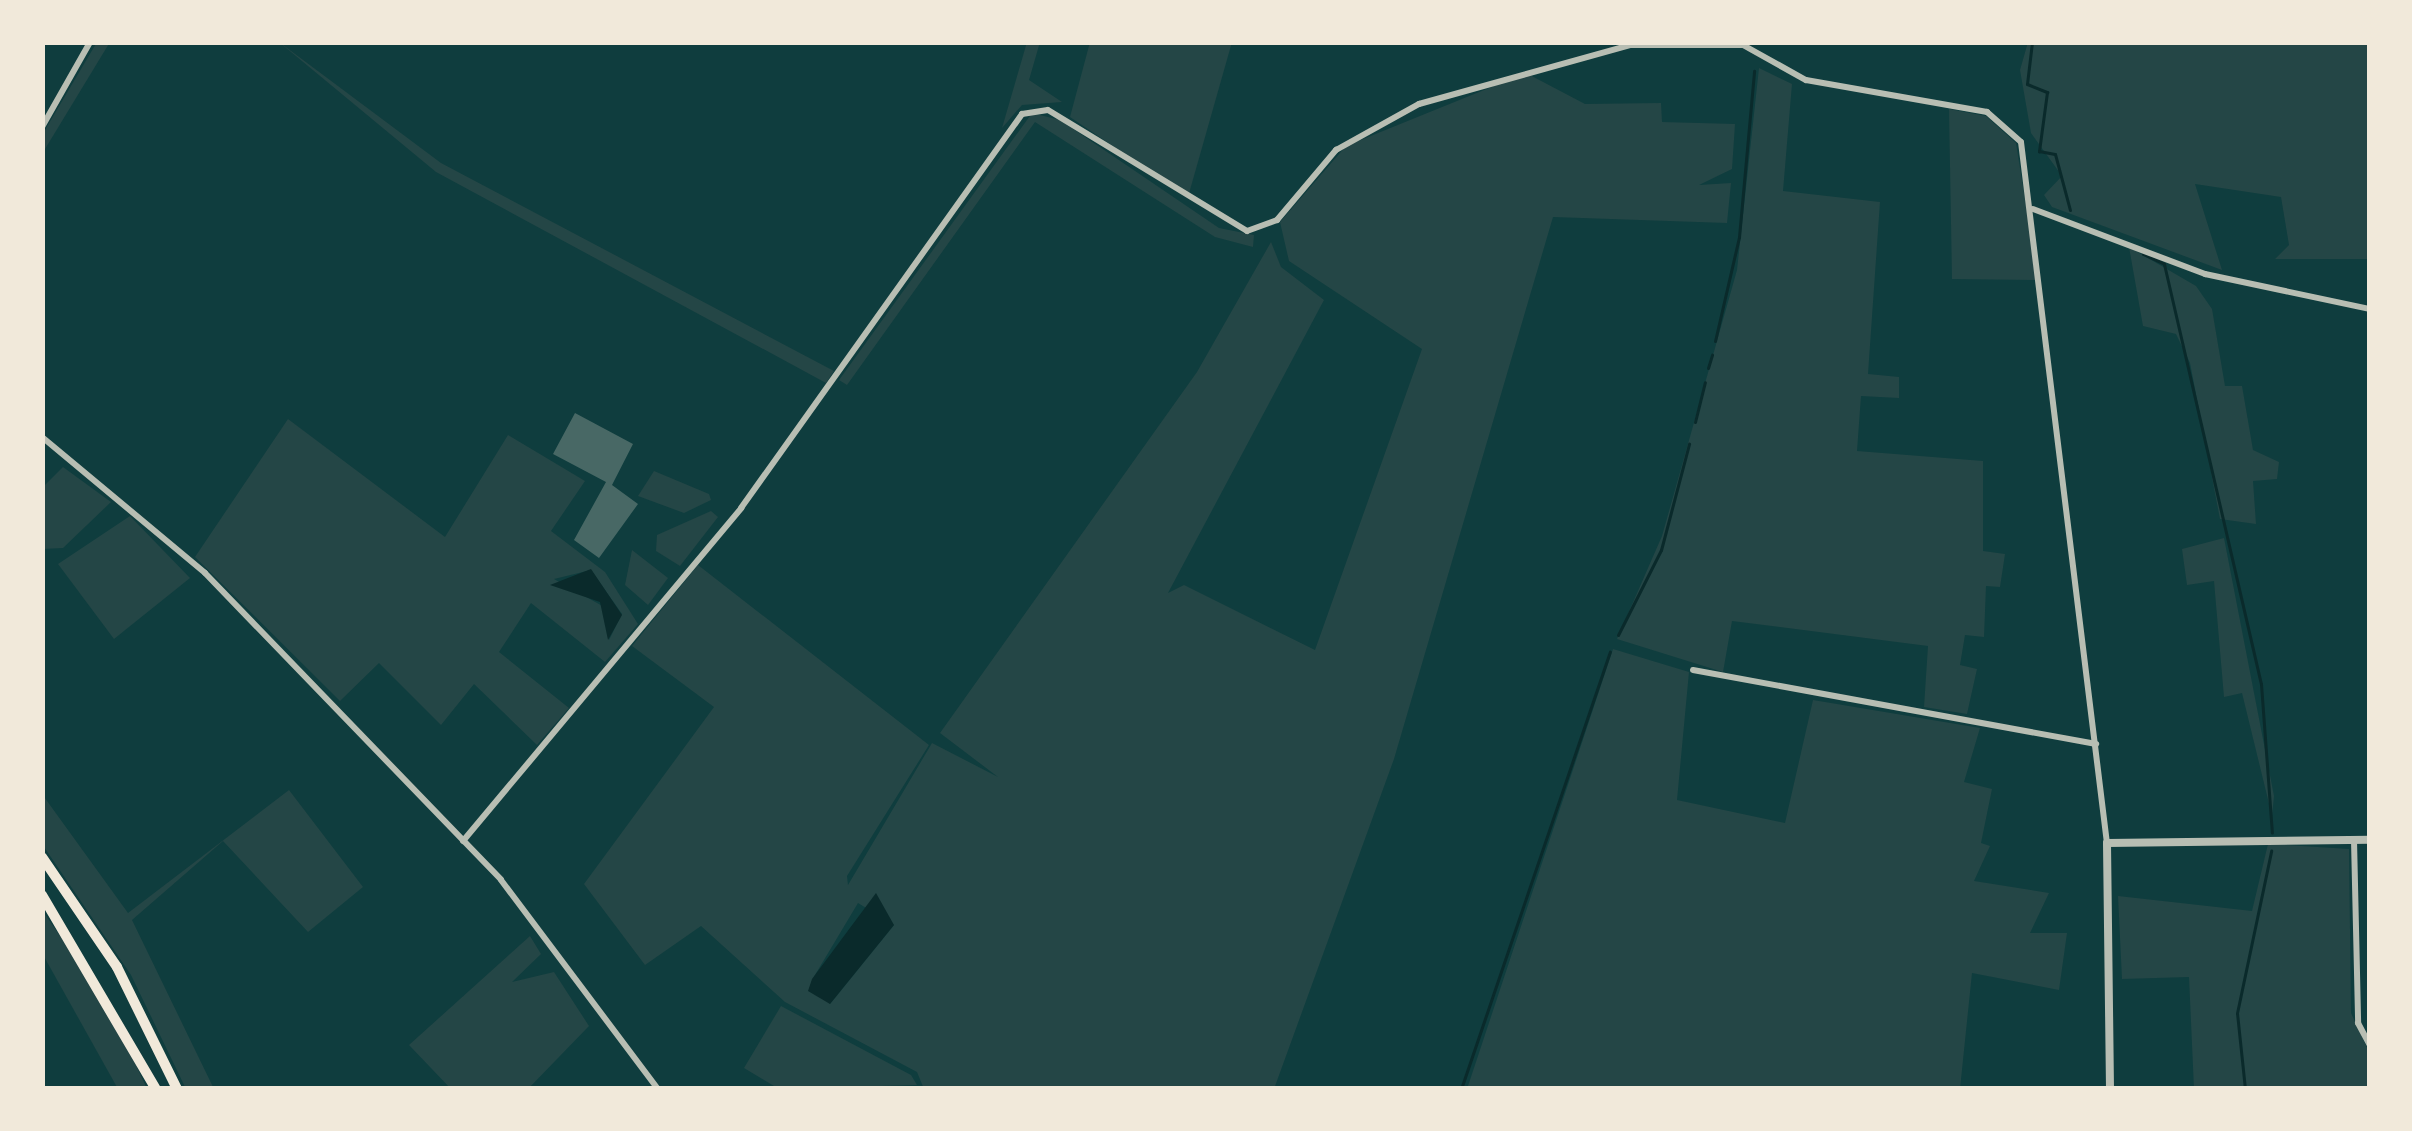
<!DOCTYPE html>
<html>
<head>
<meta charset="utf-8">
<style>
  body { margin:0 }
  #map { position:relative; width:2412px; height:1131px; overflow:hidden; background:#0f3d3e; font-family:Overpass,sans-serif }
  div>[style] { position:absolute }
  .green>* { inset:0; background:#244646 }
  .water>* { inset:0; background:#0a2a2b }
  .stream>* { height:3px; margin:-1.5px; padding:0 1.5px; transform-origin:1.5px; border-radius:1.5px; background:#0a2a2b }
  .building>* { inset:0; background:#486865 }
  .minor>* { height:6px; margin:-3px; padding:0 3px; transform-origin:3px; border-radius:3px; background:#b8beb3 }
  .tertiary>* { height:8px; margin:-4px; padding:0 4px; transform-origin:4px; border-radius:4px; background:#b8beb3 }
  .trunk>* { height:10px; margin:-5px; padding:0 5px; transform-origin:5px; border-radius:5px; background:#f1e9da }
  span { translate:-50% -50%; white-space:nowrap; text-align:center; line-height:1.15; -webkit-text-stroke:12px #f1e9da; paint-order:stroke }
  .frame { position:absolute; inset:0; border:45px solid #f1e9da; pointer-events:none }
</style>
</head>
<body>
<div id="map">
  <div class="green">
    <div style="clip-path:polygon(97px 42px,110px 42px,42px 154px,42px 135px)"></div>
    <div style="clip-path:polygon(279px 42px,441px 163px,834px 371px,826px 383px,436px 172px)"></div>
    <div style="clip-path:polygon(1027px 42px,1040px 42px,1029px 80px,1062px 102px,1022px 105px,1002px 128px)"></div>
    <div style="clip-path:polygon(1090px 42px,1232px 42px,1188px 197px,1070px 117px)"></div>
    <div style="clip-path:polygon(2028px 42px,2370px 42px,2370px 259px,2275px 259px,2289px 245px,2281px 197px,2195px 184px,2222px 270px,2052px 207px,2044px 195px,2062px 176px,2031px 133px,2020px 70px)"></div>
    <div style="clip-path:polygon(1759px 68px,1792px 84px,1783px 191px,1880px 202px,1868px 374px,1899px 377px,1899px 398px,1861px 396px,1857px 451px,1983px 461px,1983px 551px,2005px 554px,2000px 587px,1986px 586px,1984px 637px,1965px 635px,1960px 665px,1977px 669px,1967px 714px,1924px 707px,1928px 646px,1732px 621px,1723px 672px,1617px 639px,1662px 536px,1737px 270px)"></div>
    <div style="clip-path:polygon(evenodd,1526px 73px,1585px 104px,1661px 103px,1662px 122px,1735px 124px,1732px 169px,1699px 185px,1731px 183px,1727px 223px,1553px 217px,1394px 759px,1274px 1089px,924px 1089px,917px 1072px,785px 1002px,701px 926px,645px 965px,584px 884px,714px 707px,632px 646px,698px 565px,929px 745px,847px 876px,848px 885px,932px 743px,998px 777px,940px 733px,1197px 372px,1271px 242px,1281px 267px,1324px 300px,1168px 593px,1184px 585px,1315px 650px,1422px 349px,1289px 261px,1280px 222px,1346px 146px,1526px 73px,858px 903px,894px 925px,830px 1004px,812px 980px,858px 903px)"></div>
    <div style="clip-path:polygon(1949px 109px,1986px 116px,2016px 143px,2038px 280px,1952px 279px)"></div>
    <div style="clip-path:polygon(1032px 113px,1060px 120px,1219px 228px,1254px 235px,1253px 247px,1215px 237px,1035px 122px,847px 385px,839px 380px)"></div>
    <div style="clip-path:polygon(2129px 247px,2196px 286px,2212px 309px,2225px 386px,2242px 386px,2253px 450px,2279px 462px,2277px 479px,2253px 481px,2256px 524px,2220px 519px,2190px 363px,2176px 334px,2143px 326px)"></div>
    <div style="clip-path:polygon(evenodd,288px 419px,445px 537px,508px 435px,585px 481px,551px 531px,605px 572px,638px 624px,605px 662px,531px 603px,499px 652px,569px 708px,537px 745px,474px 684px,441px 725px,379px 663px,340px 701px,195px 557px,288px 419px,591px 570px,622px 614px,609px 640px,606px 608px,554px 579px,591px 570px)"></div>
    <div style="clip-path:polygon(63px 467px,111px 502px,63px 548px,42px 549px,42px 488px)"></div>
    <div style="clip-path:polygon(654px 471px,709px 494px,711px 500px,684px 513px,638px 496px)"></div>
    <div style="clip-path:polygon(711px 511px,718px 517px,680px 566px,656px 551px,657px 535px)"></div>
    <div style="clip-path:polygon(130px 516px,190px 578px,114px 639px,58px 564px)"></div>
    <div style="clip-path:polygon(2224px 538px,2274px 796px,2272px 816px,2242px 693px,2224px 697px,2214px 581px,2187px 585px,2182px 549px)"></div>
    <div style="clip-path:polygon(632px 550px,668px 578px,648px 605px,625px 585px)"></div>
    <div style="clip-path:polygon(1613px 649px,1689px 672px,1677px 800px,1785px 823px,1813px 700px,1980px 728px,1964px 782px,1992px 789px,1981px 843px,1990px 846px,1974px 881px,2049px 893px,2030px 933px,2067px 933px,2059px 990px,1972px 973px,1960px 1089px,1467px 1089px)"></div>
    <div style="clip-path:polygon(289px 790px,363px 887px,308px 932px,223px 841px,132px 920px,214px 1089px,186px 1089px,131px 975px,42px 844px,42px 794px,128px 913px)"></div>
    <div style="clip-path:polygon(2268px 844px,2349px 849px,2351px 1013px,2370px 1054px,2370px 1089px,2194px 1089px,2189px 977px,2122px 979px,2118px 896px,2252px 911px)"></div>
    <div style="clip-path:polygon(42px 910px,109px 1006px,147px 1089px,118px 1089px,42px 953px)"></div>
    <div style="clip-path:polygon(530px 936px,541px 954px,512px 982px,554px 972px,589px 1026px,528px 1089px,451px 1089px,409px 1045px)"></div>
    <div style="clip-path:polygon(781px 1006px,911px 1075px,917px 1085px,779px 1089px,744px 1068px)"></div>
  </div>
  <div class="water">
    <div style="clip-path:polygon(591px 569px,622px 615px,608px 640px,600px 602px,550px 585px)"></div>
    <div style="clip-path:polygon(876px 893px,894px 925px,830px 1004px,808px 991px,812px 979px)"></div>
  </div>
  <div class="stream">
    <div style="left:2032px;top:42px;width:42px;rotate:96.8deg"></div>
    <div style="left:2027px;top:84px;width:22px;rotate:22deg"></div>
    <div style="left:2047px;top:92px;width:60px;rotate:97.7deg"></div>
    <div style="left:2039px;top:151px;width:16px;rotate:11deg"></div>
    <div style="left:2055px;top:154px;width:58px;rotate:75deg"></div>
    <div style="left:1767px;top:43px;width:8px;rotate:-7deg"></div>
    <div style="left:2143px;top:254px;width:23px;rotate:25deg"></div>
    <div style="left:2164px;top:264px;width:431px;rotate:77deg"></div>
    <div style="left:2261px;top:684px;width:149px;rotate:85.8deg"></div>
    <div style="left:1715px;top:341px;width:107px;rotate:-77deg"></div>
    <div style="left:1739px;top:237px;width:167px;rotate:-84.8deg"></div>
    <div style="left:1708px;top:368px;width:14px;rotate:-73deg"></div>
    <div style="left:1695px;top:422px;width:41px;rotate:-76deg"></div>
    <div style="left:1618px;top:635px;width:95px;rotate:-63.2deg"></div>
    <div style="left:1661px;top:550px;width:110px;rotate:-75.2deg"></div>
    <div style="left:1461px;top:1089px;width:462px;rotate:-71.2deg"></div>
    <div style="left:2245px;top:1089px;width:76px;rotate:-96deg"></div>
    <div style="left:2237px;top:1013px;width:166px;rotate:-78.1deg"></div>
  </div>
  <div class="building">
    <div style="clip-path:polygon(575px 413px,633px 444px,612px 485px,638px 504px,599px 558px,574px 540px,606px 482px,553px 454px)"></div>
  </div>
  <div class="minor">
    <div style="left:1743px;top:45px;width:72px;rotate:29.1deg"></div>
    <div style="left:1806px;top:80px;width:184px;rotate:10deg"></div>
    <div style="left:1987px;top:112px;width:45px;rotate:41.4deg"></div>
    <div style="left:2021px;top:142px;width:706px;rotate:83.01deg"></div>
    <div style="left:42px;top:127px;width:98px;rotate:-60.5deg"></div>
    <div style="left:2033px;top:209px;width:184px;rotate:20.7deg"></div>
    <div style="left:2205px;top:274px;width:169px;rotate:12deg"></div>
    <div style="left:42px;top:437px;width:212px;rotate:39.8deg"></div>
    <div style="left:205px;top:573px;width:426px;rotate:46deg"></div>
    <div style="left:501px;top:880px;width:261px;rotate:53.1deg"></div>
    <div style="left:1693px;top:670px;width:410px;rotate:10.4deg"></div>
    <div style="left:2354px;top:840px;width:183px;rotate:88.7deg"></div>
    <div style="left:2358px;top:1023px;width:26px;rotate:62deg"></div>
    <div style="left:463px;top:841px;width:434px;rotate:-50.1deg"></div>
    <div style="left:741px;top:508px;width:484px;rotate:-54.5deg"></div>
    <div style="left:1022px;top:114px;width:26px;rotate:-9deg"></div>
    <div style="left:1048px;top:110px;width:233px;rotate:31.3deg"></div>
    <div style="left:1247px;top:231px;width:32px;rotate:-20deg"></div>
    <div style="left:1277px;top:220px;width:92px;rotate:-49.9deg"></div>
    <div style="left:1336px;top:150px;width:95px;rotate:-29deg"></div>
    <div style="left:1419px;top:104px;width:219px;rotate:-15.6deg"></div>
    <div style="left:1630px;top:45px;width:113px"></div>
  </div>
  <div class="tertiary">
    <div style="left:2110px;top:1089px;width:246px;rotate:-90.7deg"></div>
    <div style="left:2107px;top:843px;width:263px;rotate:-0.7deg"></div>
  </div>
  <div class="trunk">
    <div style="left:42px;top:857px;width:133px;rotate:55.7deg"></div>
    <div style="left:117px;top:967px;width:136px;rotate:63.8deg"></div>
    <div style="left:42px;top:895px;width:225px;rotate:59.6deg"></div>
  </div>
  <div class="frame"></div>
</div>
</body>
</html>
